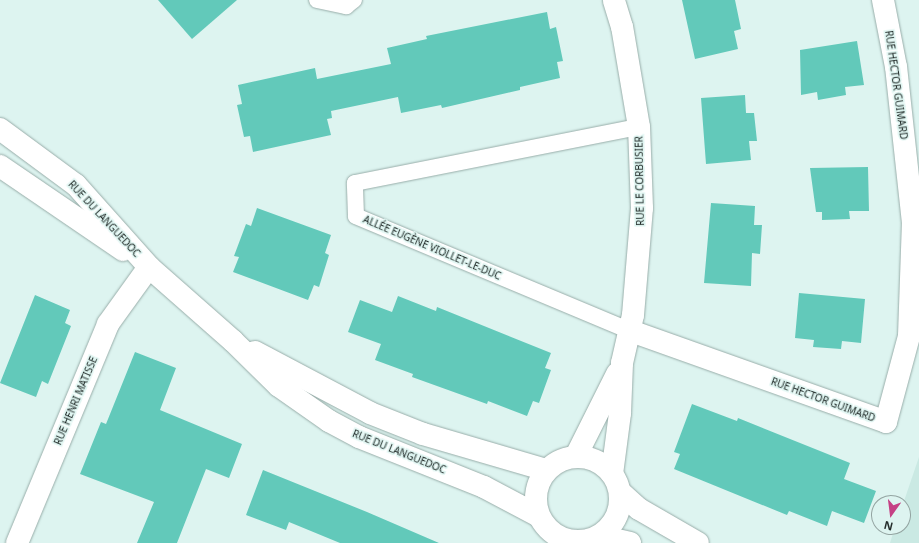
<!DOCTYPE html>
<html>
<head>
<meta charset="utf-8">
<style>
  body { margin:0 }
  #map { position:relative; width:919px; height:543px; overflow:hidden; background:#ddf4f0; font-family:"Noto Sans",sans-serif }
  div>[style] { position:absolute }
  .built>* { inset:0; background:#cae9e3 }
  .building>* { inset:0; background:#62c9ba }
  .roads { filter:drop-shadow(0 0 1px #98ada9) drop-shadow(0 0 1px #98ada9) }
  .lane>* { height:16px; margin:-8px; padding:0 8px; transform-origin:8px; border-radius:8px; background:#fff }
  .street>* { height:22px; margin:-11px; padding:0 11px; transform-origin:11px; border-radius:11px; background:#fff }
  .street>.ring { margin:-11px; padding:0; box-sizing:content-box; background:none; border:22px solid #fff; border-radius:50% }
  span { translate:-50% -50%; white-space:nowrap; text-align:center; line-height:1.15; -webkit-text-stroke:3px #ddf4f0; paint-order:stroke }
  .street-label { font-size:10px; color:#232c2a }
  .north { position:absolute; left:871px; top:495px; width:40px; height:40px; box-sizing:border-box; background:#ddf4f0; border:1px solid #93a4a1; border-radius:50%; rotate:194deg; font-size:11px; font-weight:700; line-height:16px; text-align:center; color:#232c2a }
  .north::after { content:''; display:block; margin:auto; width:14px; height:18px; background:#c54185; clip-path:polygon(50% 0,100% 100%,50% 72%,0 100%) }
</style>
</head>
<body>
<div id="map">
  <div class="built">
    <div style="clip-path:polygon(919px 457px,919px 543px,890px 543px,895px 527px,903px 527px,903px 504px)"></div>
  </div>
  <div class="building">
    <div style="clip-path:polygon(158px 0,237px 0,192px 39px)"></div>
    <div style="clip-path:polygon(682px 0,735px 0,741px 29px,734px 31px,738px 49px,695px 59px)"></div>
    <div style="clip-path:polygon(547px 12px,550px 29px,556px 27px,563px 61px,557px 62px,560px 78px,520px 87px,520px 90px,442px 108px,441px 105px,401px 113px,398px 97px,331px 111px,332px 118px,327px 119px,331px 135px,253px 152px,250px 136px,244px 137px,237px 105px,242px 104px,238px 85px,315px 68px,317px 79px,391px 64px,387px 48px,427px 39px,426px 36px)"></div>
    <div style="clip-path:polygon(857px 41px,864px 85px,845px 87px,846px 95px,818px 100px,817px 92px,801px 95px,800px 50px)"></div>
    <div style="clip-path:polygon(745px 95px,746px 113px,754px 113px,757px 141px,749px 141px,751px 160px,706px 164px,701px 98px)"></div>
    <div style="clip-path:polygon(868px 167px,869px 211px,849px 211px,850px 219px,822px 220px,822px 212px,816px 212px,810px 168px)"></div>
    <div style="clip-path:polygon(711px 203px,755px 206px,754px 225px,762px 225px,760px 254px,752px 253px,751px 286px,704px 283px)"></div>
    <div style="clip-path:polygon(257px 208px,331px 235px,325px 253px,329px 255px,319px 287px,314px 285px,308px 300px,233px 272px,239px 257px,234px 256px,246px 224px,251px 226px)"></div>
    <div style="clip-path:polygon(799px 293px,865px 299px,861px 343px,842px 341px,841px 349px,813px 347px,814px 340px,795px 338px)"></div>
    <div style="clip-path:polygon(35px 295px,70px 310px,65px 323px,71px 326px,48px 384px,42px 381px,36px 397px,0 383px)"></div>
    <div style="clip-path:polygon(398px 296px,436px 311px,437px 307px,551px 353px,545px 368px,551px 370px,539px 403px,533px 401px,527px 416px,488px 401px,487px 404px,412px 377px,413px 374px,375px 360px,381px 344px,348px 332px,360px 300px,392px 312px)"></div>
    <div style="clip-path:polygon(135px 352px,176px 368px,160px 410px,242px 444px,229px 478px,206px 469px,177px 543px,137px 543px,154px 502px,80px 474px,101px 422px,106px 424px)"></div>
    <div style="clip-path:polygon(692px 404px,737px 421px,738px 418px,850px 463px,844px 479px,876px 491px,864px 523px,832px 511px,827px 526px,789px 511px,787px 515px,674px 469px,680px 454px,674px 452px)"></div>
    <div style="clip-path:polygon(263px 470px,367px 512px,439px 543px,340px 543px,289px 522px,286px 530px,246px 515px)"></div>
  </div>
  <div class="roads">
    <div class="lane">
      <div style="left:317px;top:0;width:30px;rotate:12deg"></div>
      <div style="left:346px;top:6px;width:10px;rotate:-37deg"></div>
      <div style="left:628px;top:330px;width:295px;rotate:-157.3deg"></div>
      <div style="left:356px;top:216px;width:33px;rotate:-92deg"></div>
      <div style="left:355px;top:183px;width:289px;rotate:-11.2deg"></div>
    </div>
    <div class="street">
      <div style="left:0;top:129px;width:94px;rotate:36.4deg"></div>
      <div style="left:76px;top:185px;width:110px;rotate:48.3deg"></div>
      <div style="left:149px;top:267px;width:112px;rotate:41.4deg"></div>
      <div style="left:233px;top:341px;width:64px;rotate:44.4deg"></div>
      <div style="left:279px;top:386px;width:61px;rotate:35deg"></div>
      <div style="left:329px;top:421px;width:34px;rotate:28deg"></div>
      <div style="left:359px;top:437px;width:135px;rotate:21.8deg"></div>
      <div style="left:484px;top:487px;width:62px;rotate:27.8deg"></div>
      <div style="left:0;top:166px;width:149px;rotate:34.3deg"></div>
      <div style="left:628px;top:330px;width:274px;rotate:19.6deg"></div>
      <div style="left:886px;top:422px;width:89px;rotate:-75deg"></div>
      <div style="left:909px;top:336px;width:113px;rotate:-88deg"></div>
      <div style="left:913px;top:223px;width:157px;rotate:-96.2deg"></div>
      <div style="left:896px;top:67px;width:68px;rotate:-101deg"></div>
      <div style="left:255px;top:352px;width:130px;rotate:27.9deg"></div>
      <div style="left:370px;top:413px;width:57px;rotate:21.6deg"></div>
      <div style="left:423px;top:434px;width:128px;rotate:16.3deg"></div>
      <div style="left:576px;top:456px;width:92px;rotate:-63.4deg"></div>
      <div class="ring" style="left:536px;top:457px;width:62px;height:62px"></div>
      <div style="left:612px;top:474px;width:62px;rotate:-82.5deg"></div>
      <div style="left:620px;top:413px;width:50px;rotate:-87.7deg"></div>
      <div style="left:622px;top:363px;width:49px;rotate:-77.1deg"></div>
      <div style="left:633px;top:315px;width:107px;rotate:-85.2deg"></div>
      <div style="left:642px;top:208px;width:81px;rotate:-92.1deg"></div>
      <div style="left:639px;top:127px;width:101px;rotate:-99.6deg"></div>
      <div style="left:622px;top:27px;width:28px;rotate:-107deg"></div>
      <div style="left:620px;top:492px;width:25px;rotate:42deg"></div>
      <div style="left:639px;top:509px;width:68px;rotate:30deg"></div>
      <div style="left:600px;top:536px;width:31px;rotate:13deg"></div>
      <div style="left:17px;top:543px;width:237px;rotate:-67.4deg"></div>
      <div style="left:108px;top:324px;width:70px;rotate:-54.3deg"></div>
    </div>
  </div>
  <div class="street-label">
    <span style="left:896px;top:85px;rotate:82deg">RUE HECTOR GUIMARD</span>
    <span style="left:640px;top:181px;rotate:-91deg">RUE LE CORBUSIER</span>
    <span style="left:104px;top:219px;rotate:47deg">RUE DU LANGUEDOC</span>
    <span style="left:432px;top:248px;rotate:23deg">ALLÉE EUGÈNE VIOLLET-LE-DUC</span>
    <span style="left:823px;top:400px;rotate:20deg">RUE HECTOR GUIMARD</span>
    <span style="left:76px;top:401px;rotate:-67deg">RUE HENRI MATISSE</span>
    <span style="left:399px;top:452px;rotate:22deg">RUE DU LANGUEDOC</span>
  </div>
  <div class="north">N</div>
</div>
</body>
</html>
